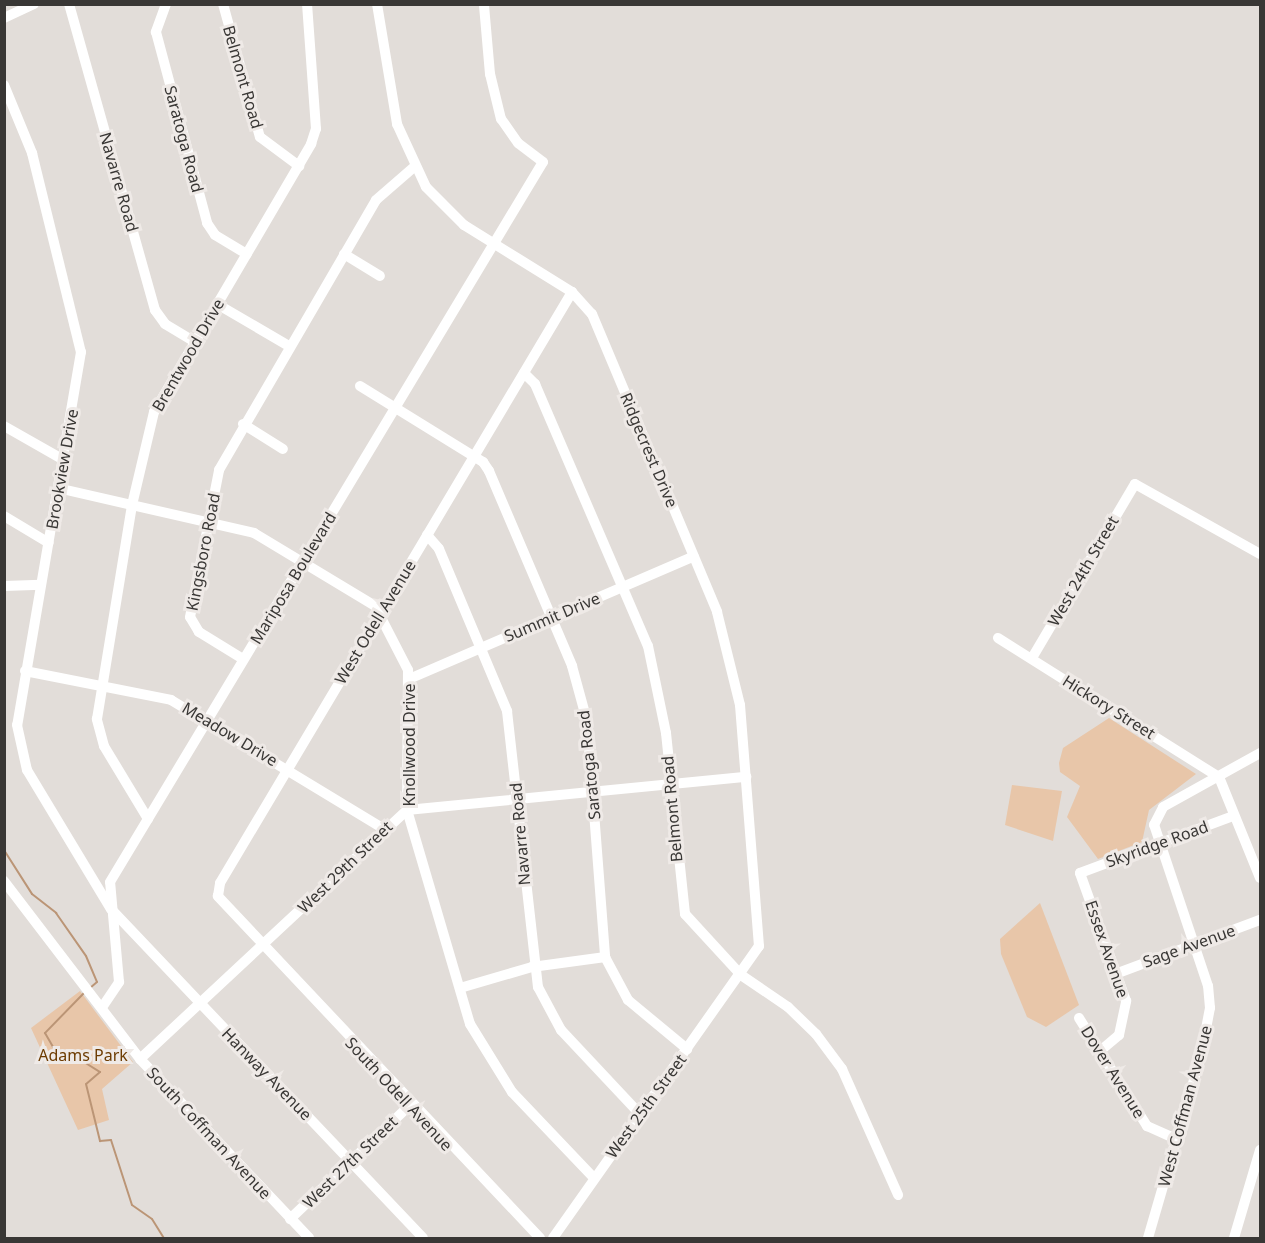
<!DOCTYPE html>
<html>
<head>
<meta charset="utf-8">
<style>
  body { margin:0 }
  #map { position:relative; width:1265px; height:1243px; overflow:hidden; background:#e2ddd9; font-family:"Noto Sans",sans-serif }
  div>[style] { position:absolute }
  .green>* { inset:0; background:#e8c6a9 }
  .stream>* { height:2px; margin:-1px; padding:0 1px; transform-origin:1px; border-radius:1px; background:#bb9576 }
  .minor>* { height:10px; margin:-5px; padding:0 5px; transform-origin:5px; border-radius:5px; background:#fff }
  span { translate:-50% -50%; white-space:nowrap; text-align:center; line-height:1.15; -webkit-text-stroke:6px #efeae7; paint-order:stroke }
  .street-label { font-size:16px; color:#393735 }
  .park-label { font-size:16px; color:#6d3c02 }
  .frame { position:absolute; inset:0; border:6px solid #393735; pointer-events:none }
</style>
</head>
<body>
<div id="map">
  <div class="green">
    <div style="clip-path:polygon(1109px 718px,1196px 774px,1149px 810px,1142px 842px,1098px 859px,1067px 817px,1080px 786px,1060px 772px,1059px 763px,1063px 748px)"></div>
    <div style="clip-path:polygon(1012px 785px,1062px 791px,1053px 841px,1005px 825px)"></div>
    <div style="clip-path:polygon(1040px 903px,1079px 1005px,1046px 1027px,1027px 1017px,1001px 954px,1000px 939px)"></div>
    <div style="clip-path:polygon(80px 991px,133px 1062px,102px 1089px,109px 1120px,78px 1130px,31px 1028px)"></div>
  </div>
  <div class="stream">
    <div style="left:4px;top:850px;width:52px;rotate:57.5deg"></div>
    <div style="left:32px;top:894px;width:31px;rotate:38deg"></div>
    <div style="left:56px;top:913px;width:52px;rotate:55.1deg"></div>
    <div style="left:86px;top:956px;width:28px;rotate:67deg"></div>
    <div style="left:97px;top:982px;width:8px;rotate:140deg"></div>
    <div style="left:84px;top:993px;width:56px;rotate:134.3deg"></div>
    <div style="left:45px;top:1033px;width:30px;rotate:60deg"></div>
    <div style="left:60px;top:1059px;width:24px;rotate:7deg"></div>
    <div style="left:84px;top:1062px;width:19px;rotate:32deg"></div>
    <div style="left:100px;top:1072px;width:18px;rotate:139deg"></div>
    <div style="left:86px;top:1084px;width:59px;rotate:76.2deg"></div>
    <div style="left:100px;top:1141px;width:11px;rotate:-5deg"></div>
    <div style="left:111px;top:1140px;width:68px;rotate:72.1deg"></div>
    <div style="left:132px;top:1205px;width:24px;rotate:35deg"></div>
    <div style="left:152px;top:1219px;width:22px;rotate:58deg"></div>
  </div>
  <div class="minor">
    <div style="left:69px;top:4px;width:318px;rotate:74.3deg"></div>
    <div style="left:155px;top:310px;width:17px;rotate:54deg"></div>
    <div style="left:165px;top:324px;width:35px;rotate:31deg"></div>
    <div style="left:166px;top:4px;width:30px;rotate:110deg"></div>
    <div style="left:156px;top:32px;width:198px;rotate:75deg"></div>
    <div style="left:207px;top:223px;width:14px;rotate:56deg"></div>
    <div style="left:215px;top:235px;width:37px;rotate:31deg"></div>
    <div style="left:223px;top:4px;width:138px;rotate:74.5deg"></div>
    <div style="left:260px;top:137px;width:49px;rotate:36.6deg"></div>
    <div style="left:377px;top:4px;width:122px;rotate:80.5deg"></div>
    <div style="left:397px;top:124px;width:69px;rotate:65.3deg"></div>
    <div style="left:426px;top:187px;width:54px;rotate:45deg"></div>
    <div style="left:464px;top:225px;width:127px;rotate:31.8deg"></div>
    <div style="left:572px;top:292px;width:30px;rotate:48deg"></div>
    <div style="left:592px;top:314px;width:323px;rotate:67.2deg"></div>
    <div style="left:717px;top:612px;width:96px;rotate:76.1deg"></div>
    <div style="left:740px;top:705px;width:242px;rotate:85.5deg"></div>
    <div style="left:759px;top:946px;width:357px;rotate:125.2deg"></div>
    <div style="left:4px;top:18px;width:33px;rotate:-25deg"></div>
    <div style="left:4px;top:85px;width:74px;rotate:67.6deg"></div>
    <div style="left:32px;top:153px;width:205px;rotate:76.2deg"></div>
    <div style="left:81px;top:352px;width:378px;rotate:99.7deg"></div>
    <div style="left:17px;top:725px;width:46px;rotate:77.5deg"></div>
    <div style="left:27px;top:770px;width:162px;rotate:58.9deg"></div>
    <div style="left:111px;top:909px;width:453px;rotate:46.5deg"></div>
    <div style="left:344px;top:254px;width:42px;rotate:31.4deg"></div>
    <div style="left:217px;top:304px;width:83px;rotate:30.3deg"></div>
    <div style="left:524px;top:373px;width:16px;rotate:45deg"></div>
    <div style="left:535px;top:384px;width:285px;rotate:66.7deg"></div>
    <div style="left:648px;top:646px;width:89px;rotate:78.3deg"></div>
    <div style="left:666px;top:733px;width:182px;rotate:84deg"></div>
    <div style="left:685px;top:914px;width:83px;rotate:47.4deg"></div>
    <div style="left:741px;top:975px;width:57px;rotate:34.2deg"></div>
    <div style="left:788px;top:1007px;width:39px;rotate:44deg"></div>
    <div style="left:816px;top:1034px;width:44px;rotate:53.4deg"></div>
    <div style="left:842px;top:1069px;width:138px;rotate:66deg"></div>
    <div style="left:360px;top:386px;width:145px;rotate:31.7deg"></div>
    <div style="left:483px;top:462px;width:11px;rotate:56deg"></div>
    <div style="left:489px;top:471px;width:212px;rotate:66.9deg"></div>
    <div style="left:572px;top:666px;width:57px;rotate:74.7deg"></div>
    <div style="left:587px;top:721px;width:237px;rotate:85.6deg"></div>
    <div style="left:605px;top:957px;width:49px;rotate:61.9deg"></div>
    <div style="left:628px;top:1000px;width:77px;rotate:39.7deg"></div>
    <div style="left:243px;top:424px;width:47px;rotate:32deg"></div>
    <div style="left:4px;top:426px;width:67px;rotate:29.6deg"></div>
    <div style="left:62px;top:489px;width:197px;rotate:12.9deg"></div>
    <div style="left:254px;top:533px;width:141px;rotate:31.1deg"></div>
    <div style="left:375px;top:606px;width:72px;rotate:62.7deg"></div>
    <div style="left:408px;top:670px;width:140px;rotate:90.4deg"></div>
    <div style="left:407px;top:810px;width:223px;rotate:73.6deg"></div>
    <div style="left:470px;top:1024px;width:80px;rotate:58.3deg"></div>
    <div style="left:512px;top:1092px;width:119px;rotate:46.4deg"></div>
    <div style="left:4px;top:516px;width:52px;rotate:31deg"></div>
    <div style="left:427px;top:535px;width:18px;rotate:49deg"></div>
    <div style="left:439px;top:549px;width:176px;rotate:67.2deg"></div>
    <div style="left:507px;top:711px;width:278px;rotate:83.6deg"></div>
    <div style="left:538px;top:987px;width:49px;rotate:61.9deg"></div>
    <div style="left:561px;top:1030px;width:115px;rotate:46.8deg"></div>
    <div style="left:4px;top:586px;width:37px;rotate:-2deg"></div>
    <div style="left:998px;top:638px;width:261px;rotate:32.2deg"></div>
    <div style="left:1219px;top:777px;width:109px;rotate:67.9deg"></div>
    <div style="left:1032px;top:658px;width:202px;rotate:-59.4deg"></div>
    <div style="left:1135px;top:484px;width:143px;rotate:29.2deg"></div>
    <div style="left:243px;top:659px;width:52px;rotate:-148.5deg"></div>
    <div style="left:199px;top:632px;width:17px;rotate:-121deg"></div>
    <div style="left:190px;top:617px;width:150px;rotate:-78.8deg"></div>
    <div style="left:219px;top:470px;width:312px;rotate:-59.8deg"></div>
    <div style="left:376px;top:200px;width:50px;rotate:-41deg"></div>
    <div style="left:25px;top:671px;width:149px;rotate:11.2deg"></div>
    <div style="left:171px;top:700px;width:249px;rotate:31.2deg"></div>
    <div style="left:409px;top:679px;width:310px;rotate:-23.3deg"></div>
    <div style="left:148px;top:819px;width:85px;rotate:-121.1deg"></div>
    <div style="left:104px;top:746px;width:28px;rotate:-105deg"></div>
    <div style="left:97px;top:719px;width:217px;rotate:-80.7deg"></div>
    <div style="left:132px;top:505px;width:96px;rotate:-76.7deg"></div>
    <div style="left:154px;top:412px;width:311px;rotate:-59.6deg"></div>
    <div style="left:311px;top:144px;width:16px;rotate:-72deg"></div>
    <div style="left:316px;top:129px;width:125px;rotate:-94.1deg"></div>
    <div style="left:4px;top:881px;width:224px;rotate:52.6deg"></div>
    <div style="left:140px;top:1059px;width:246px;rotate:46.6deg"></div>
    <div style="left:1118px;top:973px;width:152px;rotate:-20.5deg"></div>
    <div style="left:460px;top:988px;width:75px;rotate:-16.3deg"></div>
    <div style="left:532px;top:967px;width:74px;rotate:-7.8deg"></div>
    <div style="left:103px;top:1006px;width:29px;rotate:-56deg"></div>
    <div style="left:119px;top:982px;width:100px;rotate:-95.1deg"></div>
    <div style="left:110px;top:882px;width:840px;rotate:-58.98deg"></div>
    <div style="left:543px;top:162px;width:31px;rotate:-143deg"></div>
    <div style="left:518px;top:143px;width:29px;rotate:-125deg"></div>
    <div style="left:501px;top:119px;width:46px;rotate:-103.7deg"></div>
    <div style="left:490px;top:74px;width:68px;rotate:-95deg"></div>
    <div style="left:1079px;top:1018px;width:128px;rotate:57.8deg"></div>
    <div style="left:1147px;top:1126px;width:34px;rotate:24deg"></div>
    <div style="left:1100px;top:1051px;width:25px;rotate:-40deg"></div>
    <div style="left:1119px;top:1035px;width:35px;rotate:-78deg"></div>
    <div style="left:1126px;top:1001px;width:136px;rotate:-109.8deg"></div>
    <div style="left:1080px;top:873px;width:163px;rotate:-20.4deg"></div>
    <div style="left:140px;top:1059px;width:365px;rotate:-43deg"></div>
    <div style="left:407px;top:810px;width:341px;rotate:-5.6deg"></div>
    <div style="left:290px;top:1219px;width:166px;rotate:-43.5deg"></div>
    <div style="left:540px;top:1238px;width:470px;rotate:-133.3deg"></div>
    <div style="left:218px;top:896px;width:13px;rotate:-81deg"></div>
    <div style="left:220px;top:883px;width:688px;rotate:-59.22deg"></div>
    <div style="left:1148px;top:1238px;width:191px;rotate:-73.8deg"></div>
    <div style="left:1201px;top:1055px;width:48px;rotate:-79.2deg"></div>
    <div style="left:1210px;top:1008px;width:22px;rotate:-95deg"></div>
    <div style="left:1208px;top:986px;width:170px;rotate:-108.5deg"></div>
    <div style="left:1154px;top:825px;width:20px;rotate:-63deg"></div>
    <div style="left:1163px;top:807px;width:111px;rotate:-29.1deg"></div>
    <div style="left:1234px;top:1238px;width:92px;rotate:-73.5deg"></div>
  </div>
  <div class="street-label">
    <span style="left:243px;top:77px;rotate:74deg">Belmont Road</span>
    <span style="left:184px;top:139px;rotate:75deg">Saratoga Road</span>
    <span style="left:119px;top:182px;rotate:74deg">Navarre Road</span>
    <span style="left:188px;top:355px;rotate:-60deg">Brentwood Drive</span>
    <span style="left:649px;top:450px;rotate:67deg">Ridgecrest Drive</span>
    <span style="left:62px;top:469px;rotate:-80deg">Brookview Drive</span>
    <span style="left:203px;top:552px;rotate:-79deg">Kingsboro Road</span>
    <span style="left:1083px;top:571px;rotate:-60deg">West 24th Street</span>
    <span style="left:293px;top:578px;rotate:-59deg">Mariposa Boulevard</span>
    <span style="left:552px;top:617px;rotate:-23deg">Summit Drive</span>
    <span style="left:375px;top:622px;rotate:-59deg">West Odell Avenue</span>
    <span style="left:1109px;top:707px;rotate:32deg">Hickory Street</span>
    <span style="left:230px;top:734px;rotate:31deg">Meadow Drive</span>
    <span style="left:409px;top:745px;rotate:-90deg">Knollwood Drive</span>
    <span style="left:589px;top:765px;rotate:-96deg">Saratoga Road</span>
    <span style="left:672px;top:809px;rotate:-95deg">Belmont Road</span>
    <span style="left:520px;top:834px;rotate:-95deg">Navarre Road</span>
    <span style="left:1157px;top:844px;rotate:-20deg">Skyridge Road</span>
    <span style="left:345px;top:867px;rotate:-44deg">West 29th Street</span>
    <span style="left:1189px;top:946px;rotate:-20deg">Sage Avenue</span>
    <span style="left:1107px;top:949px;rotate:71deg">Essex Avenue</span>
    <span style="left:1113px;top:1072px;rotate:58deg">Dover Avenue</span>
    <span style="left:267px;top:1074px;rotate:46deg">Hanway Avenue</span>
    <span style="left:399px;top:1094px;rotate:47deg">South Odell Avenue</span>
    <span style="left:646px;top:1106px;rotate:-54deg">West 25th Street</span>
    <span style="left:1185px;top:1106px;rotate:-75deg">West Coffman Avenue</span>
    <span style="left:209px;top:1133px;rotate:47deg">South Coffman Avenue</span>
    <span style="left:350px;top:1162px;rotate:-44deg">West 27th Street</span>
  </div>
  <div class="park-label">
    <span style="left:83px;top:1055px">Adams Park</span>
  </div>
  <div class="frame"></div>
</div>
</body>
</html>
